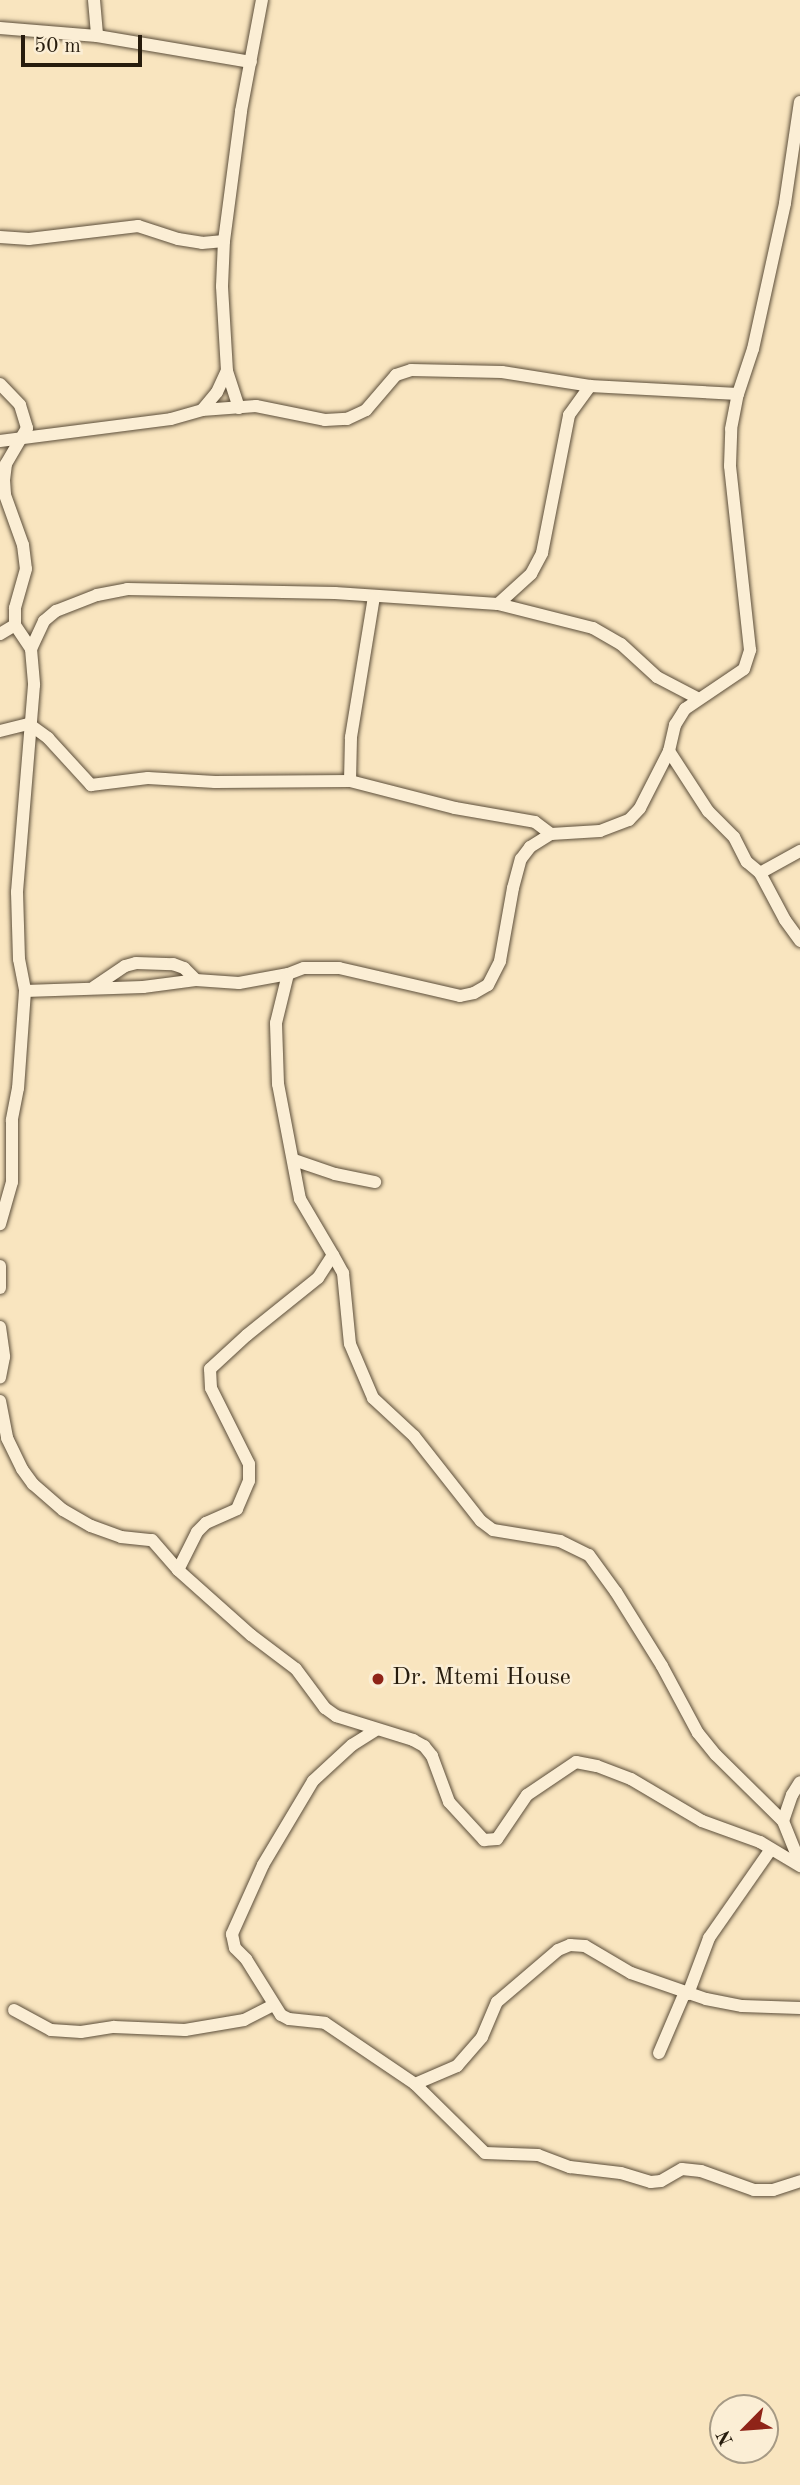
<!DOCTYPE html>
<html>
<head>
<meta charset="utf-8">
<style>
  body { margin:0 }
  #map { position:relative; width:800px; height:2485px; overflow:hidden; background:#f9e5bf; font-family:"Old Standard TT",serif }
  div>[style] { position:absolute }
  .roads { filter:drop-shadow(0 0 2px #5c4e3a) drop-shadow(0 0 2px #5c4e3a) }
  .minor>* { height:12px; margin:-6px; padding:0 6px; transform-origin:6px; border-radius:6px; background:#fbeed5 }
  .dots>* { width:19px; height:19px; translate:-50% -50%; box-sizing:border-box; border:4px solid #fbeed5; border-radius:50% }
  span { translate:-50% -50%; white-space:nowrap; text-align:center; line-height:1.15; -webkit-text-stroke:5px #fbeed5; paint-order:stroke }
  .poi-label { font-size:24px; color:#271c0d }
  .left { translate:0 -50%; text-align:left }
  .north { position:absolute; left:709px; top:2394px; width:70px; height:70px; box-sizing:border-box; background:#fbeed5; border:2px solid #a69a85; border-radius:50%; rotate:245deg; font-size:19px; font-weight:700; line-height:28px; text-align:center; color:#271c0d }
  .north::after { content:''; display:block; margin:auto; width:24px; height:32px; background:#8f2418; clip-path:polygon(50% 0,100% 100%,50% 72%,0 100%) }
  .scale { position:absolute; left:21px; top:35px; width:121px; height:32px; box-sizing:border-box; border:4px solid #271c0d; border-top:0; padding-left:9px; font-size:21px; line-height:24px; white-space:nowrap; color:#271c0d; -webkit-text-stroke:5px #fbeed5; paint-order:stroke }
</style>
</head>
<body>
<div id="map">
  <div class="roads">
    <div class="minor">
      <div style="left:94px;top:0;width:36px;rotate:85deg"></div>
      <div style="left:0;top:28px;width:97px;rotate:4.7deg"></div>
      <div style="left:97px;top:36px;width:156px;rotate:9.6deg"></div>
      <div style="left:0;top:237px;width:29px;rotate:4deg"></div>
      <div style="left:29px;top:239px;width:110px;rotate:-6.8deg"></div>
      <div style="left:138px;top:226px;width:42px;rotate:18deg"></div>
      <div style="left:178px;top:239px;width:24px;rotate:9deg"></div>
      <div style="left:202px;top:243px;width:22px;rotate:-5deg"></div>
      <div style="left:227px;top:371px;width:39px;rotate:72deg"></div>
      <div style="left:0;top:384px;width:29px;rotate:46deg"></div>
      <div style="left:20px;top:405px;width:24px;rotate:73deg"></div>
      <div style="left:27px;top:428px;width:42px;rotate:120.3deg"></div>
      <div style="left:6px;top:464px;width:16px;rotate:97deg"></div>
      <div style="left:4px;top:480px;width:15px;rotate:86deg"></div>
      <div style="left:5px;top:495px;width:53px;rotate:70.2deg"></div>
      <div style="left:23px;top:545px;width:24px;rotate:83deg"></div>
      <div style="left:26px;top:569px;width:41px;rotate:105.8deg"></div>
      <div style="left:15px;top:608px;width:17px;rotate:90deg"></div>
      <div style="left:15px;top:625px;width:29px;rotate:56deg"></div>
      <div style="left:31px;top:649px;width:36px;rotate:85deg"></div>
      <div style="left:34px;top:685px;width:208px;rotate:94.7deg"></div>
      <div style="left:17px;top:892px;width:67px;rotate:88.3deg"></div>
      <div style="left:19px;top:959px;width:33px;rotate:79deg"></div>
      <div style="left:25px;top:991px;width:97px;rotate:94.1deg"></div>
      <div style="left:18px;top:1088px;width:33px;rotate:101deg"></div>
      <div style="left:12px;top:1120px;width:62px;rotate:90deg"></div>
      <div style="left:12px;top:1182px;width:44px;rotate:105.9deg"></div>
      <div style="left:202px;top:410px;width:54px;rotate:-4.2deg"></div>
      <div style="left:256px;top:406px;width:70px;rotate:11.5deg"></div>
      <div style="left:325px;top:420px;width:22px;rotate:-3deg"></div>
      <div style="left:347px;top:419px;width:21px;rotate:-25deg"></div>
      <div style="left:366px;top:410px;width:46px;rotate:-49.4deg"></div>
      <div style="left:396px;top:375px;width:16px;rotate:-18deg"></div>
      <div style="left:411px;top:370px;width:91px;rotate:1.3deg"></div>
      <div style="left:502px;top:372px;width:89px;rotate:9deg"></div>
      <div style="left:590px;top:386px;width:148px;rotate:3.1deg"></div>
      <div style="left:0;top:441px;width:172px;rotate:-7.3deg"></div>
      <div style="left:171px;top:419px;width:32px;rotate:-16deg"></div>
      <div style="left:202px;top:410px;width:23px;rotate:-50deg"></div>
      <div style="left:217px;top:392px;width:23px;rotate:-65deg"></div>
      <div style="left:227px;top:371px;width:85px;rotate:-93.4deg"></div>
      <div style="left:222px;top:286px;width:45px;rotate:-87.5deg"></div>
      <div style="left:224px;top:241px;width:131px;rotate:-82.5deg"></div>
      <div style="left:241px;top:111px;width:113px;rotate:-79.3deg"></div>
      <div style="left:498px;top:604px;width:45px;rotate:-42.3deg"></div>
      <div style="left:531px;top:574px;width:24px;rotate:-62deg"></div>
      <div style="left:542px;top:553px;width:141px;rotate:-78.9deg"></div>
      <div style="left:569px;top:415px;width:36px;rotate:-54deg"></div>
      <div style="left:0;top:634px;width:17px;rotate:-31deg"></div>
      <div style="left:31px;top:649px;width:31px;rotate:-65deg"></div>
      <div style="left:44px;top:621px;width:16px;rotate:-40deg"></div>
      <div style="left:56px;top:611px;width:44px;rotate:-21.3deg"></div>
      <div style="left:97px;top:595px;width:31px;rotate:-11deg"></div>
      <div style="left:127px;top:589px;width:208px;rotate:1.1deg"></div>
      <div style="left:335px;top:593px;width:163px;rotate:3.9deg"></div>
      <div style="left:498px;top:604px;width:98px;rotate:14.2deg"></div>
      <div style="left:593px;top:628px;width:32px;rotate:30deg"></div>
      <div style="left:621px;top:644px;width:49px;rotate:42.5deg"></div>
      <div style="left:657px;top:677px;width:47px;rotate:27.6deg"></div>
      <div style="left:0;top:731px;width:30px;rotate:-14deg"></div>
      <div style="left:29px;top:724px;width:24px;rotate:36deg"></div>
      <div style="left:48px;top:738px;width:64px;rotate:47.5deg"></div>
      <div style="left:91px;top:785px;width:57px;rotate:-7deg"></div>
      <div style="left:148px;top:778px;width:67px;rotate:3.4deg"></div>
      <div style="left:215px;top:782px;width:135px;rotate:-0.4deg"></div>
      <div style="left:350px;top:781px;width:108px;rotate:14.4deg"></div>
      <div style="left:455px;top:808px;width:81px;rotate:9.9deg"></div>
      <div style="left:535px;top:822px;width:20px;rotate:37deg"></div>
      <div style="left:669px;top:751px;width:72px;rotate:57deg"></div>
      <div style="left:708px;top:811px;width:37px;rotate:45deg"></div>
      <div style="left:734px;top:837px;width:28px;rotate:63deg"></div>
      <div style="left:747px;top:862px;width:17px;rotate:40deg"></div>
      <div style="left:760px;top:873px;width:53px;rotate:62deg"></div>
      <div style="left:785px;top:920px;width:26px;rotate:54deg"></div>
      <div style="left:350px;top:781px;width:44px;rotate:-88.7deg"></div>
      <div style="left:351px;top:737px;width:142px;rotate:-80.7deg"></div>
      <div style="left:760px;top:873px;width:46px;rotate:-28.8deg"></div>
      <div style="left:94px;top:987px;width:37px;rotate:-34deg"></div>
      <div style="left:125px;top:966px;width:11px;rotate:-15deg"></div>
      <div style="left:136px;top:963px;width:37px;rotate:2deg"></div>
      <div style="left:173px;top:964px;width:12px;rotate:20deg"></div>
      <div style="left:184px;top:968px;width:17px;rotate:45deg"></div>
      <div style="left:25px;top:991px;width:118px;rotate:-1.9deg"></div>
      <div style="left:143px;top:987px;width:53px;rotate:-7.5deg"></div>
      <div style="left:196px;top:980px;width:43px;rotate:4deg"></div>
      <div style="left:239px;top:983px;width:50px;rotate:-10.4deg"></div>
      <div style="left:294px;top:1160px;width:43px;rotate:18.9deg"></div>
      <div style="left:335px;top:1174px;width:41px;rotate:11.3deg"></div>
      <div style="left:333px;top:1255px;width:21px;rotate:61deg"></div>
      <div style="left:343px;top:1273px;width:71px;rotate:84.4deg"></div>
      <div style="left:350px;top:1344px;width:59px;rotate:66.9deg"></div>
      <div style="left:373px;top:1398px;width:56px;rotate:42.8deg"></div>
      <div style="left:414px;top:1436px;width:108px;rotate:51.8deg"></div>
      <div style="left:481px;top:1521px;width:15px;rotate:37deg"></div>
      <div style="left:493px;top:1530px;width:68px;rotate:9.3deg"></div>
      <div style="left:560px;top:1541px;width:32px;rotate:26deg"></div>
      <div style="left:589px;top:1555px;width:46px;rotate:53.9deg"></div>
      <div style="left:616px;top:1592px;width:87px;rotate:58.1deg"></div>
      <div style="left:662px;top:1666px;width:76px;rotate:61.8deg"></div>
      <div style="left:698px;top:1733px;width:28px;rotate:51deg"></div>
      <div style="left:716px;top:1755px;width:94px;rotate:44.6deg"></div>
      <div style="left:783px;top:1821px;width:45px;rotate:68deg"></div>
      <div style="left:0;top:1266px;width:22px;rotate:90deg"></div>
      <div style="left:0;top:1327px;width:30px;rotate:82deg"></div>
      <div style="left:4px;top:1357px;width:21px;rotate:101deg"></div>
      <div style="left:0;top:1401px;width:38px;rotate:79deg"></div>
      <div style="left:7px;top:1438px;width:34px;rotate:64deg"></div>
      <div style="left:22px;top:1469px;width:19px;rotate:54deg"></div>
      <div style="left:33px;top:1484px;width:40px;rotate:41deg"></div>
      <div style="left:63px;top:1510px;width:32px;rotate:30deg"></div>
      <div style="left:91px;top:1526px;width:32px;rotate:20deg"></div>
      <div style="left:121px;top:1537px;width:31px;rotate:6deg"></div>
      <div style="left:152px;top:1540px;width:40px;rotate:49deg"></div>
      <div style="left:178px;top:1570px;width:98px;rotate:41.7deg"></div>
      <div style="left:251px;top:1635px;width:56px;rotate:37.1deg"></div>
      <div style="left:296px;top:1669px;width:49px;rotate:53.4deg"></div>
      <div style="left:325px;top:1708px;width:14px;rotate:36deg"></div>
      <div style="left:336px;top:1716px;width:81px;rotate:17.3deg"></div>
      <div style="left:413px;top:1740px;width:13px;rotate:29deg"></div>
      <div style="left:424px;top:1746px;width:13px;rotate:51deg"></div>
      <div style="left:432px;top:1756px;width:49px;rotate:69.7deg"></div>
      <div style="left:449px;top:1802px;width:52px;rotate:47.4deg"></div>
      <div style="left:484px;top:1840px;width:13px;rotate:-4deg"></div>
      <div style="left:497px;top:1839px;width:53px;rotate:-55.7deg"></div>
      <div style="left:527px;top:1795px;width:59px;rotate:-34deg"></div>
      <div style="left:576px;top:1762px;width:21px;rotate:11deg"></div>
      <div style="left:597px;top:1766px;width:36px;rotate:21deg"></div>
      <div style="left:631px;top:1779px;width:82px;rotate:30.6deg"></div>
      <div style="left:702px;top:1821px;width:62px;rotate:19.9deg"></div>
      <div style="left:760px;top:1842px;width:47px;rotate:31deg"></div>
      <div style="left:178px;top:1570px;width:42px;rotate:-63.4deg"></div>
      <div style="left:197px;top:1532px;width:13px;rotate:-45deg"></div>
      <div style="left:206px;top:1523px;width:34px;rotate:-24deg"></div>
      <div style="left:237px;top:1509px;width:30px;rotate:-67deg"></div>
      <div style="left:249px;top:1481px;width:17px;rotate:-90deg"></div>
      <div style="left:249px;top:1464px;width:85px;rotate:-116.6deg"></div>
      <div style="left:211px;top:1388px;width:19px;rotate:-93deg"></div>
      <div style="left:210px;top:1369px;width:50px;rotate:-42.6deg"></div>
      <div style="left:247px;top:1335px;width:91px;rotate:-38.8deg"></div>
      <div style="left:318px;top:1278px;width:27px;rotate:-57deg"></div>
      <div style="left:333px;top:1255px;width:65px;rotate:-120.5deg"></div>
      <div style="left:300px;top:1199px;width:117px;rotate:-100.8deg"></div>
      <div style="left:278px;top:1084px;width:61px;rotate:-91.9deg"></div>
      <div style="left:276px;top:1023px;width:50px;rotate:-76.2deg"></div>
      <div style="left:288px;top:974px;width:17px;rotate:-21deg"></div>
      <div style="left:304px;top:968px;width:35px"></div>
      <div style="left:339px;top:968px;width:124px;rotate:13deg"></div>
      <div style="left:460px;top:996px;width:14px;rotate:-12deg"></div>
      <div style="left:474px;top:993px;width:16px;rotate:-30deg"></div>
      <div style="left:488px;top:985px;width:27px;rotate:-63deg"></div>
      <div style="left:500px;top:961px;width:74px;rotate:-79.9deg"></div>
      <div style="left:513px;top:888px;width:30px;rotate:-75deg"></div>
      <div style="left:521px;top:859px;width:15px;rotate:-53deg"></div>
      <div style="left:530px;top:847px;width:25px;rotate:-32deg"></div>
      <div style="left:551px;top:834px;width:49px;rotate:-3.5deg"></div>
      <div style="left:600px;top:831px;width:31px;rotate:-21deg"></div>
      <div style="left:629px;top:820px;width:16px;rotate:-47deg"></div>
      <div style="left:640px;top:808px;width:64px;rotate:-63deg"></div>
      <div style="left:669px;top:751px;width:27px;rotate:-77deg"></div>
      <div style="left:675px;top:725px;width:19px;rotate:-58deg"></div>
      <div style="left:685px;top:709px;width:71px;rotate:-34.1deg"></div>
      <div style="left:744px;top:669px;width:20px;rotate:-72deg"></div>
      <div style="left:750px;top:650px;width:185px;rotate:-96.2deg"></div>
      <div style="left:730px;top:466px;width:37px;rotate:-88deg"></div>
      <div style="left:731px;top:429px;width:36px;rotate:-79deg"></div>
      <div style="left:738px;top:394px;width:47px;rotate:-71.6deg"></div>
      <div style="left:753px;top:349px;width:149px;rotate:-77.6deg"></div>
      <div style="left:785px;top:203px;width:102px;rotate:-81.6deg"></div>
      <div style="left:376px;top:1730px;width:28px;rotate:148deg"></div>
      <div style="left:352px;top:1745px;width:53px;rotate:137.3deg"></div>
      <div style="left:313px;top:1781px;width:98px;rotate:120.8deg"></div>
      <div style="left:263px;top:1865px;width:76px;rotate:114.2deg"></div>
      <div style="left:232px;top:1934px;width:14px;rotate:78deg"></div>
      <div style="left:235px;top:1948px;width:16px;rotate:45deg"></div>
      <div style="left:246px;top:1959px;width:66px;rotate:58deg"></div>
      <div style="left:281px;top:2015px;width:9px;rotate:27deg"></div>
      <div style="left:289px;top:2019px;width:36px;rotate:6deg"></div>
      <div style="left:325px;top:2023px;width:109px;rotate:34.1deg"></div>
      <div style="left:415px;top:2084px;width:46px;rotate:-23.2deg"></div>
      <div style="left:457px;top:2066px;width:38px;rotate:-49deg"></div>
      <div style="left:482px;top:2037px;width:38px;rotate:-67deg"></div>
      <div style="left:497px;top:2002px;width:80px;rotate:-40.4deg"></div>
      <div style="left:558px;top:1950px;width:13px;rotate:-23deg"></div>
      <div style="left:570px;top:1945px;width:15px;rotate:4deg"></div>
      <div style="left:585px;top:1946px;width:53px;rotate:30.4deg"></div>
      <div style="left:631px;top:1973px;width:79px;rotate:19.1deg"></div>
      <div style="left:706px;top:1999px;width:37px;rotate:11deg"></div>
      <div style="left:742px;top:2006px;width:58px;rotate:2deg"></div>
      <div style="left:783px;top:1821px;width:28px;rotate:-71deg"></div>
      <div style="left:792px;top:1795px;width:15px;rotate:-58deg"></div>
      <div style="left:688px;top:1994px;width:60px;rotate:-69.4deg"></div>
      <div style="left:709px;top:1938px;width:108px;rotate:-55.1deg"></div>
      <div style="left:14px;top:2010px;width:42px;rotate:28.4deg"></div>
      <div style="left:51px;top:2030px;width:30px;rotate:4deg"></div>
      <div style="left:81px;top:2032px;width:33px;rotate:-9deg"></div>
      <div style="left:114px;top:2027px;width:71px;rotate:2.4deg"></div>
      <div style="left:185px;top:2030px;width:60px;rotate:-9.6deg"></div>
      <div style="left:244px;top:2020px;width:33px;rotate:-27deg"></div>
      <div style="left:659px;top:2053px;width:66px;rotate:-66.9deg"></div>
      <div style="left:415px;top:2084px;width:98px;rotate:44.6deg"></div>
      <div style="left:485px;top:2153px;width:53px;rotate:2.2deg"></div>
      <div style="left:538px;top:2155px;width:34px;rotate:21deg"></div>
      <div style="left:570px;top:2167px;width:51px;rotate:6.7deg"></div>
      <div style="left:621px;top:2173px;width:31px;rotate:17deg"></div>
      <div style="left:651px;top:2182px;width:10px;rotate:-6deg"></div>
      <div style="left:661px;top:2181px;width:24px;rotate:-30deg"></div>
      <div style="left:682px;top:2169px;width:19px;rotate:6deg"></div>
      <div style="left:701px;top:2171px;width:56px;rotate:19.7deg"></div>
      <div style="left:754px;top:2190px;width:19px"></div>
      <div style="left:773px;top:2190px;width:28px;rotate:-18deg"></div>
    </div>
  </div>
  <div class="dots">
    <div style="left:378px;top:1679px;background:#8f2418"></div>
  </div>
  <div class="poi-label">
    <span class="left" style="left:392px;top:1679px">Dr. Mtemi House</span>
  </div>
  <div class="north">N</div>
  <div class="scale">50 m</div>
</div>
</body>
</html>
